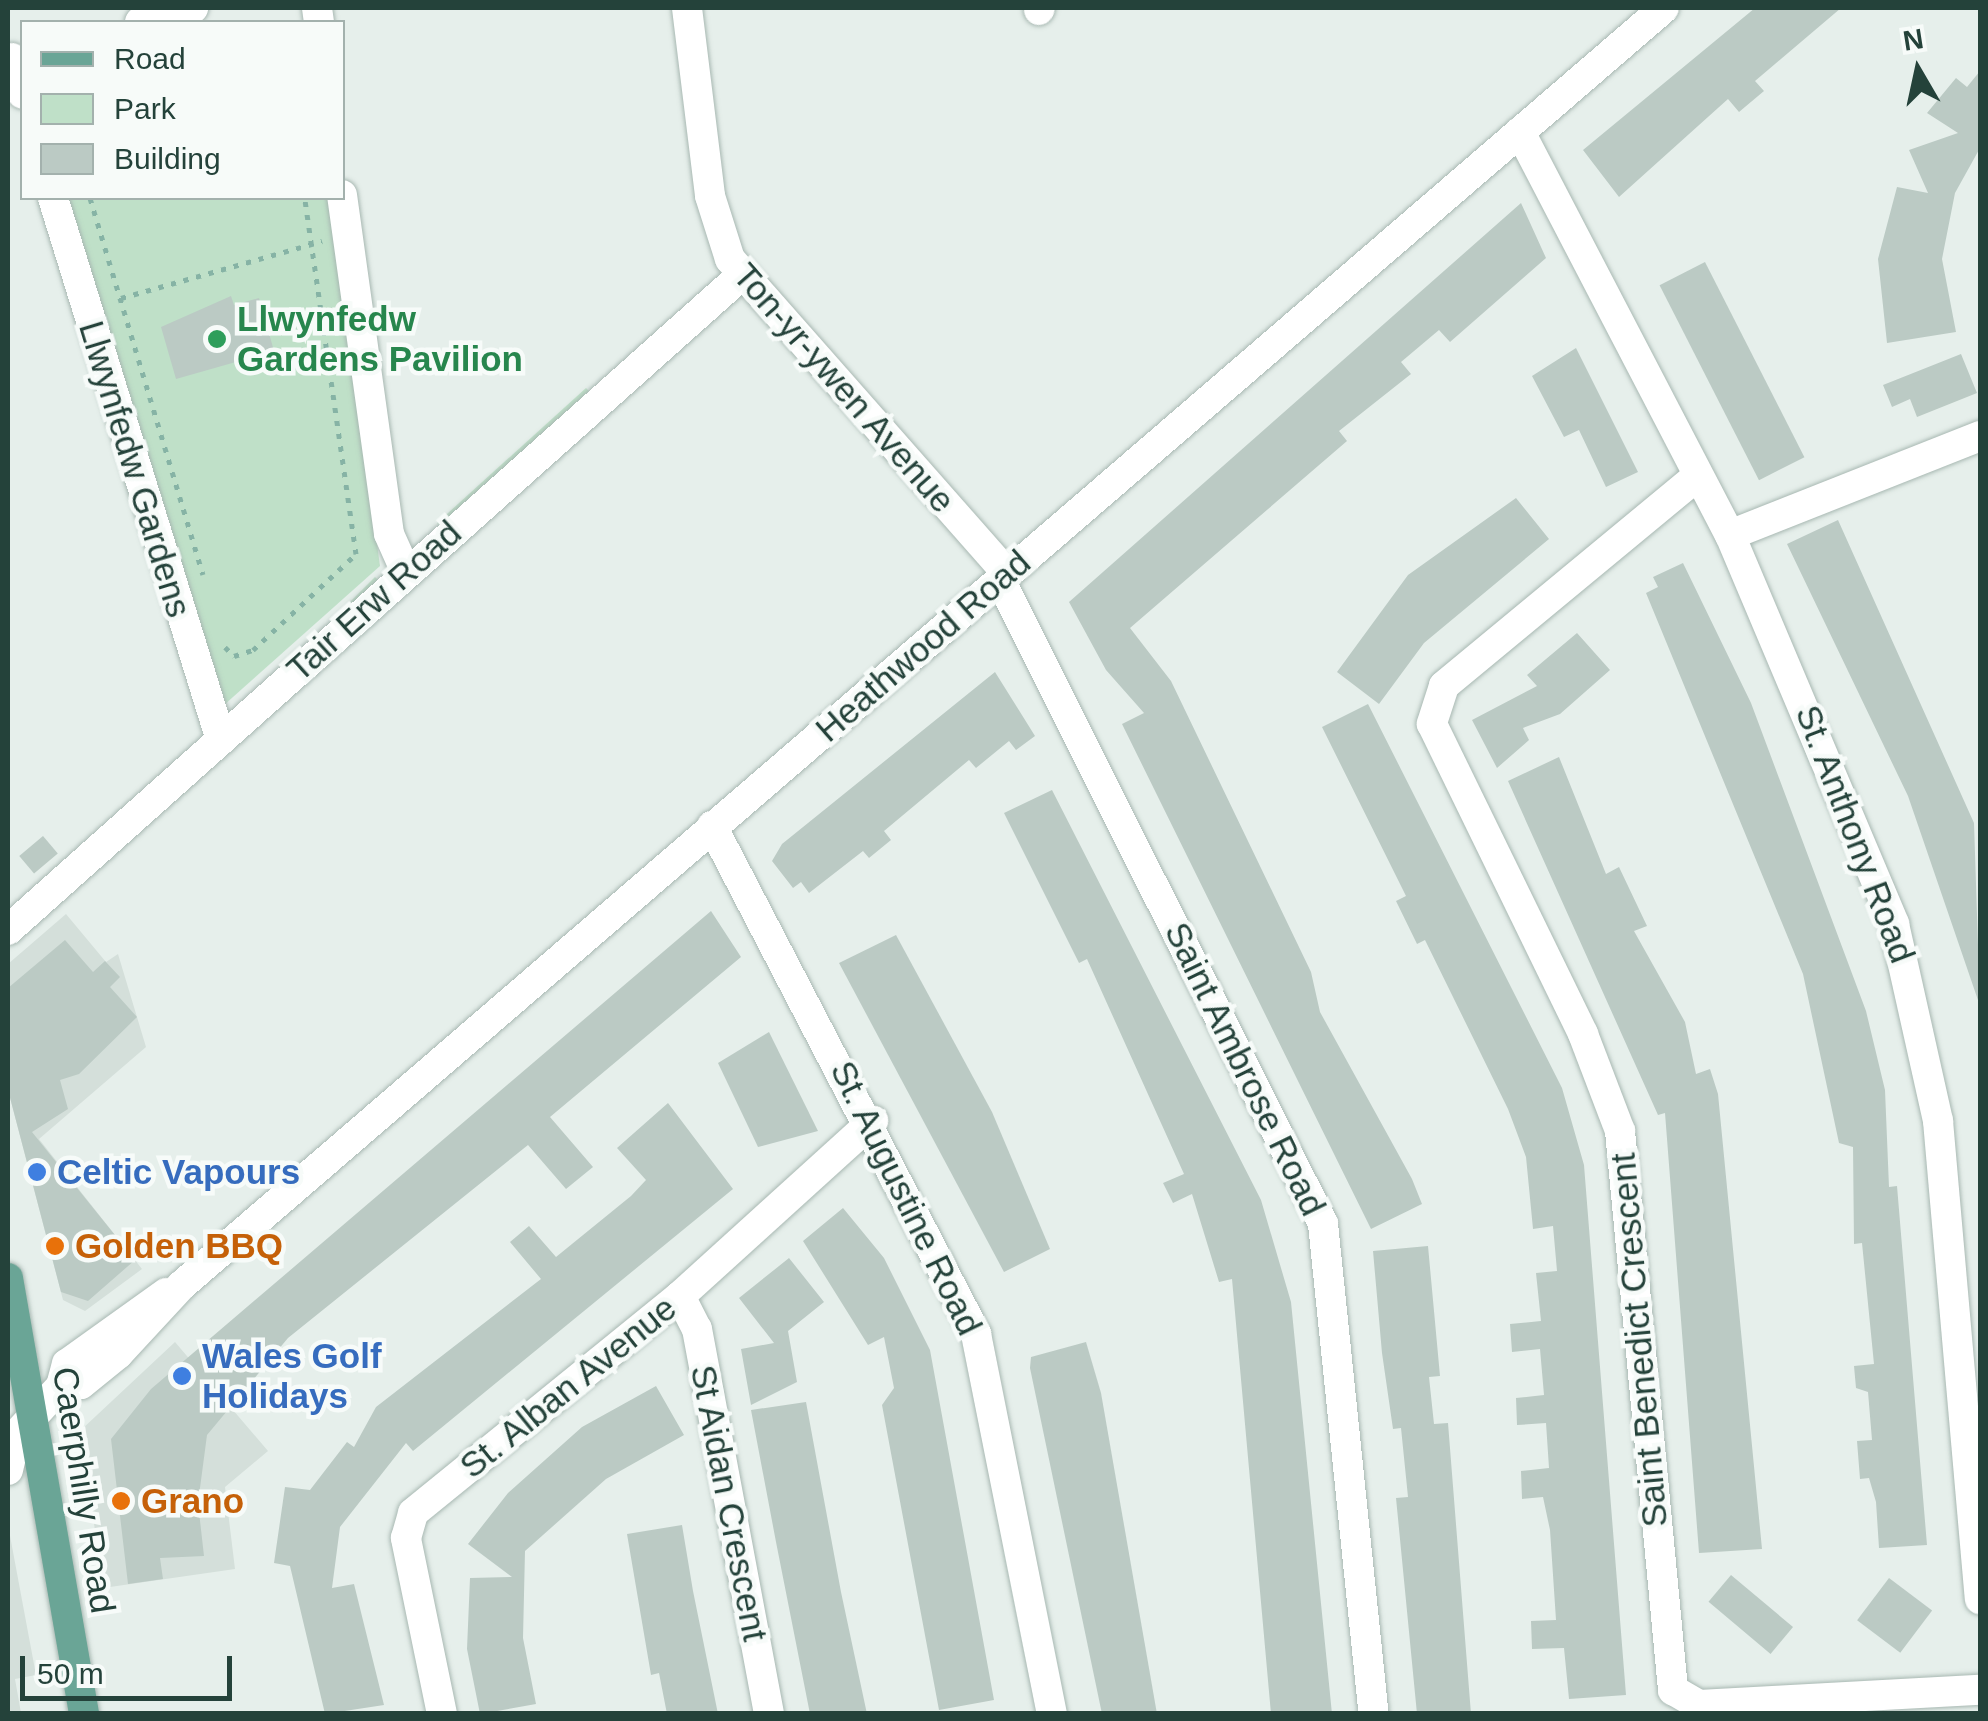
<!DOCTYPE html>
<html>
<head>
<meta charset="utf-8">
<style>
  body { margin:0 }
  #map { position:relative; width:1988px; height:1721px; overflow:hidden; background:#e6efeb; font-family:Helvetica,sans-serif }
  div>[style] { position:absolute }
  .built>* { inset:0; background:#d4dfda }
  .green>* { inset:0; background:#bfe0c8; transform-origin:0 0 }
  .building>* { inset:0; background:#bbcac4; transform-origin:0 0 }
  .path>* { height:5px; margin-top:-2.5px; transform-origin:0; background:repeating-linear-gradient(90deg,#86b3a5 0 5px,transparent 0 13px) }
  .roads { filter:drop-shadow(0 0 2px #a8b8b2) drop-shadow(0 0 2px #a8b8b2) }
  .minor>* { height:30px; margin:-15px; padding:0 15px; transform-origin:15px; border-radius:15px; background:#fff }
  .major>* { height:30px; margin:-15px; padding:0 15px; transform-origin:15px; border-radius:15px; background:#6aa596 }
  .dots>* { width:28px; height:28px; translate:-50% -50%; box-sizing:border-box; border:5px solid #f7fbf9; border-radius:50% }
  span { translate:-50% -50%; white-space:nowrap; text-align:center; line-height:1.15; -webkit-text-stroke:9px #f7fbf9; paint-order:stroke }
  .leisure-label { font-size:35px; color:#27864d; font-weight:700 }
  .left { translate:0 -50%; text-align:left }
  .street-label { font-size:35px; color:#24423a }
  .shop-label { font-size:35px; color:#366cbe; font-weight:700 }
  .food-label { font-size:35px; color:#c56008; font-weight:700 }
  .frame { position:absolute; inset:0; border:10px solid #24423a; pointer-events:none }
  .legend { position:absolute; left:20px; top:20px; width:325px; height:180px; box-sizing:border-box; background:#f7fbf9; border:2px solid #a3b1ad; margin:0; padding:12px 18px; list-style:none; font-size:30px; color:#24423a }
  .legend li { display:flex; align-items:center; gap:20px; height:50px }
  .legend b { width:50px; border:2px solid #a3b1ad }
  .north { position:absolute; left:1868px; top:20px; width:100px; height:100px; -webkit-text-stroke:8px #f7fbf9; paint-order:stroke; rotate:351deg; font-size:28px; font-weight:700; line-height:40px; text-align:center; color:#24423a }
  .north::after { content:''; display:block; margin:auto; width:35px; height:45px; background:#24423a; clip-path:polygon(50% 0,100% 100%,50% 72%,0 100%) }
  .scale { position:absolute; left:20px; top:1656px; width:212px; height:45px; box-sizing:border-box; border:5px solid #24423a; border-top:0; padding-left:12px; font-size:30px; line-height:35px; white-space:nowrap; color:#24423a; -webkit-text-stroke:8px #f7fbf9; paint-order:stroke }
</style>
</head>
<body>
<div id="map">
  <div class="built">
    <div style="clip-path:polygon(66px 914px,106px 962px,118px 954px,146px 1047px,39px 1139px,142px 1269px,85px 1311px,63px 1300px,8px 1090px,8px 964px)"></div>
    <div style="clip-path:polygon(175px 1342px,268px 1451px,225px 1487px,235px 1569px,103px 1588px,81px 1430px)"></div>
    <div style="clip-path:polygon(8px 1525px,36px 1675px,15px 1679px,21px 1713px,8px 1713px)"></div>
  </div>
  <div class="green">
    <div style="clip-path:polygon(67px 198px,330px 198px,380px 566px,224px 705px)"></div>
    <div style="clip-path:polygon(586px 388px,589px 391px,439px 526px,437px 523px)"></div>
    <div style="left:375px;top:577px;width:7px;height:182px;rotate:45deg"></div>
  </div>
  <div class="building">
    <div style="clip-path:polygon(1755px 8px,1841px 8px,1755px 81px,1764px 91px,1739px 112px,1728px 99px,1619px 197px,1583px 150px)"></div>
    <div style="clip-path:polygon(1980px 71px,1980px 148px,1955px 193px,1942px 259px,1956px 332px,1887px 343px,1878px 259px,1897px 187px,1928px 193px,1909px 150px,1958px 133px,1927px 113px,1956px 78px,1967px 87px)"></div>
    <div style="clip-path:polygon(1521px 203px,1546px 258px,1450px 342px,1439px 330px,1401px 362px,1411px 374px,1339px 431px,1347px 441px,1130px 628px,1171px 681px,1311px 972px,1320px 1012px,1412px 1179px,1422px 1204px,1371px 1229px,1122px 724px,1144px 713px,1106px 670px,1069px 602px)"></div>
    <div style="left:1705px;top:262px;width:219px;height:51px;rotate:63deg"></div>
    <div style="clip-path:polygon(231px 296px,234px 305px,259px 298px,274px 351px,176px 379px,161px 327px)"></div>
    <div style="clip-path:polygon(1576px 348px,1638px 472px,1606px 487px,1579px 430px,1564px 437px,1532px 376px)"></div>
    <div style="clip-path:polygon(1961px 354px,1977px 393px,1917px 417px,1910px 399px,1892px 407px,1883px 385px)"></div>
    <div style="clip-path:polygon(1516px 498px,1549px 539px,1424px 643px,1379px 704px,1337px 672px,1408px 575px)"></div>
    <div style="clip-path:polygon(1838px 520px,1974px 823px,1980px 1006px,1908px 796px,1787px 544px)"></div>
    <div style="clip-path:polygon(1683px 563px,1751px 703px,1866px 1011px,1885px 1090px,1889px 1187px,1897px 1186px,1927px 1545px,1879px 1548px,1876px 1502px,1869px 1478px,1860px 1479px,1857px 1441px,1872px 1440px,1868px 1392px,1856px 1388px,1854px 1366px,1874px 1364px,1862px 1243px,1854px 1244px,1853px 1147px,1839px 1143px,1803px 974px,1646px 593px,1658px 587px,1653px 577px)"></div>
    <div style="clip-path:polygon(1577px 633px,1610px 670px,1560px 714px,1523px 728px,1529px 740px,1497px 768px,1472px 720px,1537px 686px,1527px 675px)"></div>
    <div style="clip-path:polygon(995px 672px,1035px 736px,1016px 750px,1009px 741px,976px 768px,969px 760px,884px 831px,891px 840px,869px 858px,863px 851px,809px 893px,801px 882px,793px 888px,772px 861px,782px 844px)"></div>
    <div style="clip-path:polygon(1368px 704px,1562px 1088px,1584px 1165px,1626px 1695px,1569px 1699px,1564px 1648px,1532px 1649px,1531px 1621px,1556px 1620px,1550px 1530px,1543px 1497px,1522px 1499px,1521px 1471px,1549px 1468px,1546px 1423px,1517px 1425px,1516px 1398px,1544px 1395px,1540px 1349px,1512px 1352px,1510px 1324px,1541px 1321px,1536px 1273px,1557px 1271px,1553px 1226px,1533px 1229px,1526px 1157px,1508px 1109px,1425px 940px,1417px 944px,1396px 901px,1406px 896px,1322px 727px)"></div>
    <div style="clip-path:polygon(1559px 757px,1606px 874px,1619px 867px,1647px 926px,1634px 931px,1685px 1022px,1696px 1074px,1710px 1069px,1718px 1094px,1762px 1549px,1699px 1553px,1665px 1113px,1658px 1115px,1508px 781px)"></div>
    <div style="clip-path:polygon(1052px 790px,1261px 1200px,1291px 1302px,1332px 1714px,1271px 1714px,1232px 1279px,1219px 1282px,1192px 1194px,1173px 1203px,1163px 1183px,1184px 1174px,1087px 959px,1079px 963px,1004px 813px)"></div>
    <div style="left:43px;top:836px;width:23px;height:31px;rotate:50deg"></div>
    <div style="clip-path:polygon(711px 911px,741px 957px,550px 1117px,593px 1167px,566px 1189px,528px 1145px,288px 1338px,207px 1435px,198px 1503px,204px 1556px,160px 1558px,163px 1579px,128px 1584px,111px 1439px,151px 1389px)"></div>
    <div style="clip-path:polygon(896px 935px,992px 1112px,1050px 1249px,1004px 1272px,839px 963px)"></div>
    <div style="clip-path:polygon(65px 940px,93px 972px,105px 961px,120px 977px,110px 987px,137px 1017px,79px 1074px,60px 1080px,68px 1109px,32px 1132px,135px 1260px,88px 1301px,61px 1292px,8px 1090px,8px 988px)"></div>
    <div style="clip-path:polygon(769px 1032px,818px 1131px,758px 1147px,718px 1063px)"></div>
    <div style="clip-path:polygon(668px 1103px,733px 1189px,413px 1451px,406px 1443px,340px 1527px,332px 1588px,354px 1584px,384px 1705px,325px 1714px,290px 1566px,274px 1563px,285px 1487px,310px 1490px,347px 1442px,354px 1447px,376px 1407px,541px 1279px,510px 1242px,529px 1226px,556px 1257px,631px 1196px,646px 1180px,617px 1148px)"></div>
    <div style="clip-path:polygon(843px 1208px,884px 1258px,930px 1350px,994px 1700px,939px 1710px,882px 1405px,894px 1388px,884px 1337px,868px 1345px,803px 1241px)"></div>
    <div style="clip-path:polygon(1428px 1246px,1440px 1376px,1429px 1377px,1434px 1424px,1448px 1423px,1471px 1714px,1417px 1714px,1396px 1498px,1408px 1497px,1401px 1428px,1393px 1429px,1382px 1353px,1373px 1251px)"></div>
    <div style="clip-path:polygon(789px 1258px,824px 1302px,788px 1331px,797px 1382px,751px 1405px,741px 1349px,774px 1343px,739px 1298px)"></div>
    <div style="clip-path:polygon(1086px 1342px,1101px 1393px,1157px 1714px,1102px 1714px,1030px 1368px,1031px 1357px)"></div>
    <div style="clip-path:polygon(656px 1386px,684px 1435px,606px 1479px,525px 1551px,523px 1638px,536px 1704px,480px 1714px,467px 1649px,470px 1578px,512px 1577px,468px 1544px,508px 1493px,582px 1427px)"></div>
    <div style="clip-path:polygon(806px 1402px,841px 1592px,867px 1714px,810px 1714px,776px 1542px,751px 1410px)"></div>
    <div style="clip-path:polygon(682px 1525px,693px 1591px,718px 1714px,667px 1714px,659px 1673px,651px 1675px,627px 1534px)"></div>
    <div style="left:1731px;top:1575px;width:81px;height:35px;rotate:40deg"></div>
    <div style="left:1889px;top:1578px;width:54px;height:53px;rotate:37deg"></div>
  </div>
  <div class="path">
    <div style="left:90px;top:198px;width:393px;rotate:73.3deg"></div>
    <div style="left:121px;top:298px;width:209px;rotate:-15.8deg"></div>
    <div style="left:225px;top:647px;width:13px;rotate:45deg"></div>
    <div style="left:234px;top:656px;width:20px;rotate:-18deg"></div>
    <div style="left:253px;top:650px;width:141px;rotate:-43deg"></div>
    <div style="left:356px;top:554px;width:360px;rotate:-98.2deg"></div>
  </div>
  <div class="roads">
    <div class="minor">
      <div style="left:317px;top:8px;width:14px;rotate:82deg"></div>
      <div style="left:687px;top:8px;width:189px;rotate:83deg"></div>
      <div style="left:710px;top:196px;width:66px;rotate:72.4deg"></div>
      <div style="left:730px;top:259px;width:420px;rotate:48.6deg"></div>
      <div style="left:1039px;top:10px;width:2px;rotate:-63deg"></div>
      <div style="left:140px;top:22px;width:55px;rotate:-14.8deg"></div>
      <div style="left:12px;top:58px;width:37px;rotate:74deg"></div>
      <div style="left:1520px;top:132px;width:454px;rotate:62.5deg"></div>
      <div style="left:1730px;top:535px;width:422px;rotate:67.1deg"></div>
      <div style="left:1894px;top:924px;width:202px;rotate:77.4deg"></div>
      <div style="left:1938px;top:1121px;width:480px;rotate:85deg"></div>
      <div style="left:342px;top:195px;width:342px;rotate:82.1deg"></div>
      <div style="left:389px;top:534px;width:42px;rotate:65.9deg"></div>
      <div style="left:53px;top:198px;width:567px;rotate:72.78deg"></div>
      <div style="left:1695px;top:478px;width:326px;rotate:140.4deg"></div>
      <div style="left:1444px;top:686px;width:40px;rotate:108deg"></div>
      <div style="left:1432px;top:724px;width:345px;rotate:64deg"></div>
      <div style="left:1583px;top:1034px;width:104px;rotate:69.1deg"></div>
      <div style="left:1620px;top:1131px;width:562px;rotate:84.58deg"></div>
      <div style="left:1673px;top:1690px;width:30px;rotate:30deg"></div>
      <div style="left:1699px;top:1705px;width:281px;rotate:-3.1deg"></div>
      <div style="left:1730px;top:535px;width:269px;rotate:-21.6deg"></div>
      <div style="left:1000px;top:580px;width:720px;rotate:63.36deg"></div>
      <div style="left:1323px;top:1224px;width:493px;rotate:84.1deg"></div>
      <div style="left:712px;top:826px;width:573px;rotate:62.54deg"></div>
      <div style="left:976px;top:1334px;width:388px;rotate:78.7deg"></div>
      <div style="left:8px;top:930px;width:985px;rotate:-41.75deg"></div>
      <div style="left:680px;top:1296px;width:37px;rotate:63deg"></div>
      <div style="left:697px;top:1329px;width:392px;rotate:79.4deg"></div>
      <div style="left:61px;top:1386px;width:20px;rotate:-6deg"></div>
      <div style="left:81px;top:1384px;width:48px;rotate:-39deg"></div>
      <div style="left:118px;top:1354px;width:94px;rotate:-47.2deg"></div>
      <div style="left:182px;top:1285px;width:1956px;rotate:-40.75deg"></div>
      <div style="left:8px;top:1470px;width:36px;rotate:-77deg"></div>
      <div style="left:16px;top:1435px;width:67px;rotate:-47.4deg"></div>
      <div style="left:61px;top:1386px;width:23px;rotate:-75deg"></div>
      <div style="left:67px;top:1364px;width:122px;rotate:-35.6deg"></div>
      <div style="left:442px;top:1714px;width:180px;rotate:-101.6deg"></div>
      <div style="left:406px;top:1538px;width:26px;rotate:-74deg"></div>
      <div style="left:413px;top:1513px;width:344px;rotate:-39.1deg"></div>
      <div style="left:680px;top:1296px;width:261px;rotate:-42.2deg"></div>
    </div>
    <div class="major">
      <div style="left:8px;top:1278px;width:443px;rotate:80.1deg"></div>
    </div>
  </div>
  <div class="dots">
    <div style="left:217px;top:339px;background:#2e9e5b"></div>
    <div style="left:37px;top:1172px;background:#3f7fe0"></div>
    <div style="left:55px;top:1246px;background:#e8710a"></div>
    <div style="left:182px;top:1376px;background:#3f7fe0"></div>
    <div style="left:121px;top:1501px;background:#e8710a"></div>
  </div>
  <div class="leisure-label">
    <span class="left" style="left:237px;top:339px">Llwynfedw<br>Gardens Pavilion</span>
  </div>
  <div class="street-label">
    <span style="left:844px;top:388px;rotate:49deg">Ton-yr-ywen Avenue</span>
    <span style="left:135px;top:469px;rotate:73deg">Llwynfedw Gardens</span>
    <span style="left:374px;top:601px;rotate:-42deg">Tair Erw Road</span>
    <span style="left:923px;top:646px;rotate:-41deg">Heathwood Road</span>
    <span style="left:1855px;top:834px;rotate:69deg">St. Anthony Road</span>
    <span style="left:1245px;top:1069px;rotate:64deg">Saint Ambrose Road</span>
    <span style="left:906px;top:1198px;rotate:64deg">St. Augustine Road</span>
    <span style="left:1639px;top:1340px;rotate:-95deg">Saint Benedict Crescent</span>
    <span style="left:568px;top:1387px;rotate:-39deg">St. Alban Avenue</span>
    <span style="left:84px;top:1490px;rotate:81deg">Caerphilly Road</span>
    <span style="left:729px;top:1503px;rotate:79deg">St Aidan Crescent</span>
  </div>
  <div class="shop-label">
    <span class="left" style="left:57px;top:1172px">Celtic Vapours</span>
    <span class="left" style="left:202px;top:1376px">Wales Golf<br>Holidays</span>
  </div>
  <div class="food-label">
    <span class="left" style="left:75px;top:1246px">Golden BBQ</span>
    <span class="left" style="left:141px;top:1501px">Grano</span>
  </div>
  <div class="frame"></div>
  <ul class="legend">
  <li><b style="height:12px;background:#6aa596"></b>Road</li>
  <li><b style="height:28px;background:#bfe0c8"></b>Park</li>
  <li><b style="height:28px;background:#bbcac4"></b>Building</li>
  </ul>
  <div class="north">N</div>
  <div class="scale">50 m</div>
</div>
</body>
</html>
